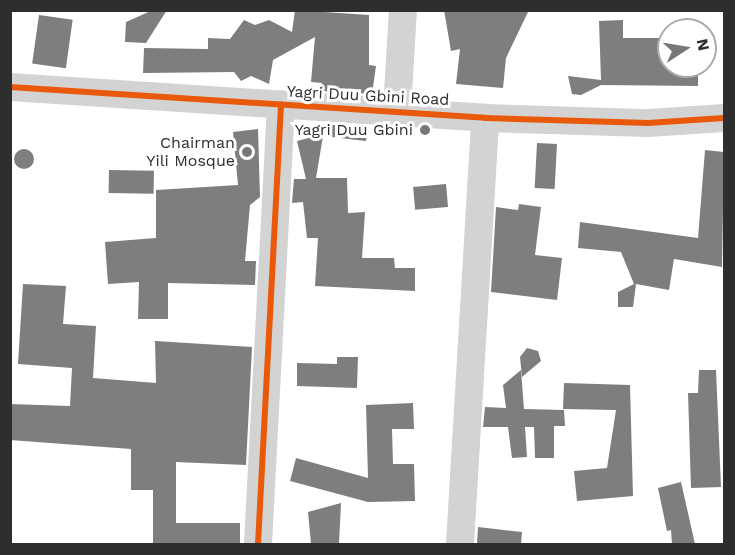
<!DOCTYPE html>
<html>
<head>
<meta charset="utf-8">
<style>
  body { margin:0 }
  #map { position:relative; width:735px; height:555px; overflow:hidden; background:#fff; font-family:"Work Sans",sans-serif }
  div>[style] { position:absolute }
  .building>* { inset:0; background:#7e7e7e; transform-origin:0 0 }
  .round { border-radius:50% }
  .minor>* { height:28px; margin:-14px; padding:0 14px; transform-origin:14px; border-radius:14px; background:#d3d3d3 }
  .cycleway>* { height:6px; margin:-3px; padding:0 3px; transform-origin:3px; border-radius:3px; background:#e8590c }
  .dots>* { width:16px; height:16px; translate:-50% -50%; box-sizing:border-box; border:3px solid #fff; border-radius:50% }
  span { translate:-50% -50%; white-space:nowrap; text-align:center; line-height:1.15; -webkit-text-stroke:6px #fff; paint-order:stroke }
  .street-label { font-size:16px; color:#2e2e2e }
  .poi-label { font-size:16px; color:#2e2e2e }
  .right { translate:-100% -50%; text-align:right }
  .frame { position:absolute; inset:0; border:12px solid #2e2e2e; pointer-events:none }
  .north { position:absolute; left:657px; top:18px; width:60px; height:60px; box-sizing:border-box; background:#fff; border:2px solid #ababab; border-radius:50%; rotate:78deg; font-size:16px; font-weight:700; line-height:24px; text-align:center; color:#2e2e2e }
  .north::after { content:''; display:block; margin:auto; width:21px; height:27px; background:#777; clip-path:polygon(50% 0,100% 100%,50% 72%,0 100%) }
</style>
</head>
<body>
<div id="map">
  <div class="building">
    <div style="clip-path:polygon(153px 10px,167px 10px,146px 43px,125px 42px,126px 22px)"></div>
    <div style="clip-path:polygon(295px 10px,369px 15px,369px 65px,376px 66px,372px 94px,321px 91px,322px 83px,311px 82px,315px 37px,273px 60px,269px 84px,251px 76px,241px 81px,234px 72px,143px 73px,144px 48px,208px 49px,208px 38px,230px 39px,244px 20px,255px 25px,269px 20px,292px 32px)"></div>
    <div style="clip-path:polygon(444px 10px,529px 10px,506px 58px,503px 88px,456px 84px,460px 49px,451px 51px)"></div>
    <div style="left:39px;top:15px;width:34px;height:49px;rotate:8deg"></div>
    <div style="clip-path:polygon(623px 20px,623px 38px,669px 38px,669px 66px,698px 66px,698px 86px,601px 85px,581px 95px,572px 94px,568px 76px,601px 80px,599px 21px)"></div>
    <div style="clip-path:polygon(317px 124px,368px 127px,366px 141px,323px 136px,316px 178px,347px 178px,348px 213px,365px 212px,362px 258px,394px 258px,395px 268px,415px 268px,415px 291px,315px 286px,318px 238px,307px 238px,303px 202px,292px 203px,294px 179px,306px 179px,297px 141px,320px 135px)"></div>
    <div style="clip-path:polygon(258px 129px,260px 197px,250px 205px,245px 261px,256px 261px,255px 285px,168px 283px,168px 319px,138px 319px,139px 282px,108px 284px,105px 242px,156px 238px,156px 190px,238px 185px,233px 132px)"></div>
    <div style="left:537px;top:143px;width:20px;height:45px;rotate:3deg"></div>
    <div class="round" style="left:14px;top:149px;width:20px;height:20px"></div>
    <div style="clip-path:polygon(705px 150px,724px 152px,722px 267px,674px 259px,669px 290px,636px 284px,633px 307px,618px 307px,618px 292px,634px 284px,621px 252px,578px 248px,580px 222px,698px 238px)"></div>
    <div style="left:109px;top:170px;width:45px;height:23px;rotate:1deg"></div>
    <div style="left:446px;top:184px;width:23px;height:33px;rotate:85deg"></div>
    <div style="clip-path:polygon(519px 204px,541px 207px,535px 255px,562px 258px,557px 300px,491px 292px,496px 207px,518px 210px)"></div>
    <div style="clip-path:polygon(23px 284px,66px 286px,63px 324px,96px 326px,93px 378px,156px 383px,155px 341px,252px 347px,246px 465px,176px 462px,176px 523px,240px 523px,240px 544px,153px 543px,153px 490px,131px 490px,131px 449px,10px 440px,10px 404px,70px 406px,72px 368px,18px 364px)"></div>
    <div style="clip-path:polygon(527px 348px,538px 351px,541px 361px,522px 377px,520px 357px)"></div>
    <div style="clip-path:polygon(337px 357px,358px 357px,357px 388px,297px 386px,297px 363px,337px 364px)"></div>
    <div style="clip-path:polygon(521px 370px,524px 409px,564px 410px,565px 426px,554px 426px,554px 458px,535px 458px,534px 427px,525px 427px,527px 457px,512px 458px,508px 427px,483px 427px,485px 407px,506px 408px,503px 385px)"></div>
    <div style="clip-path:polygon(699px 370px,716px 370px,721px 487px,691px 488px,688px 393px,698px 393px)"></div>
    <div style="clip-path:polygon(564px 383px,630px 385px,633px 496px,577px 501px,574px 471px,607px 468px,616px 410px,563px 409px)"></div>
    <div style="clip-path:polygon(413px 403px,414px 429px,392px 429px,393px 464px,414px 464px,415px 501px,368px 502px,290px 481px,296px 458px,368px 478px,366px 405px)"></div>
    <div style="clip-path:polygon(681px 482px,695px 544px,672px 544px,671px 530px,667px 531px,658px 488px)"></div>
    <div style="clip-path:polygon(341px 503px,339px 544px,311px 544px,308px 512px)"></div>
    <div style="clip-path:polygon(478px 527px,522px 532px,521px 544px,477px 544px)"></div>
  </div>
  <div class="minor">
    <div style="left:10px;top:87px;width:476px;rotate:3.7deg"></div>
    <div style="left:485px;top:118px;width:163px;rotate:1.8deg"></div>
    <div style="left:648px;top:123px;width:76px;rotate:-3.8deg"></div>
    <div style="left:397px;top:110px;width:100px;rotate:-86.6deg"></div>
    <div style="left:258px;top:544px;width:440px;rotate:-87deg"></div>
    <div style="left:460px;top:544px;width:427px;rotate:-86.6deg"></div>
  </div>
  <div class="cycleway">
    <div style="left:10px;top:87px;width:476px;rotate:3.7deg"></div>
    <div style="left:485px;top:118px;width:163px;rotate:1.8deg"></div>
    <div style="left:648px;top:123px;width:76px;rotate:-3.8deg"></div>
    <div style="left:258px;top:544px;width:440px;rotate:-87deg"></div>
  </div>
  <div class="dots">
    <div style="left:425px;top:130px;background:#777"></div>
    <div style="left:247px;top:152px;background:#777"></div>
  </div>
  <div class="street-label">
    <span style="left:368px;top:96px;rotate:3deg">Yagri Duu Gbini Road</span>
  </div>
  <div class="poi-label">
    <span class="right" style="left:413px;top:130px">Yagri Duu Gbini</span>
    <span class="right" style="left:235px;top:152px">Chairman<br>Yili Mosque</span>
  </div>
  <div class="frame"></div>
  <div class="north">N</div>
</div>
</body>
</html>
